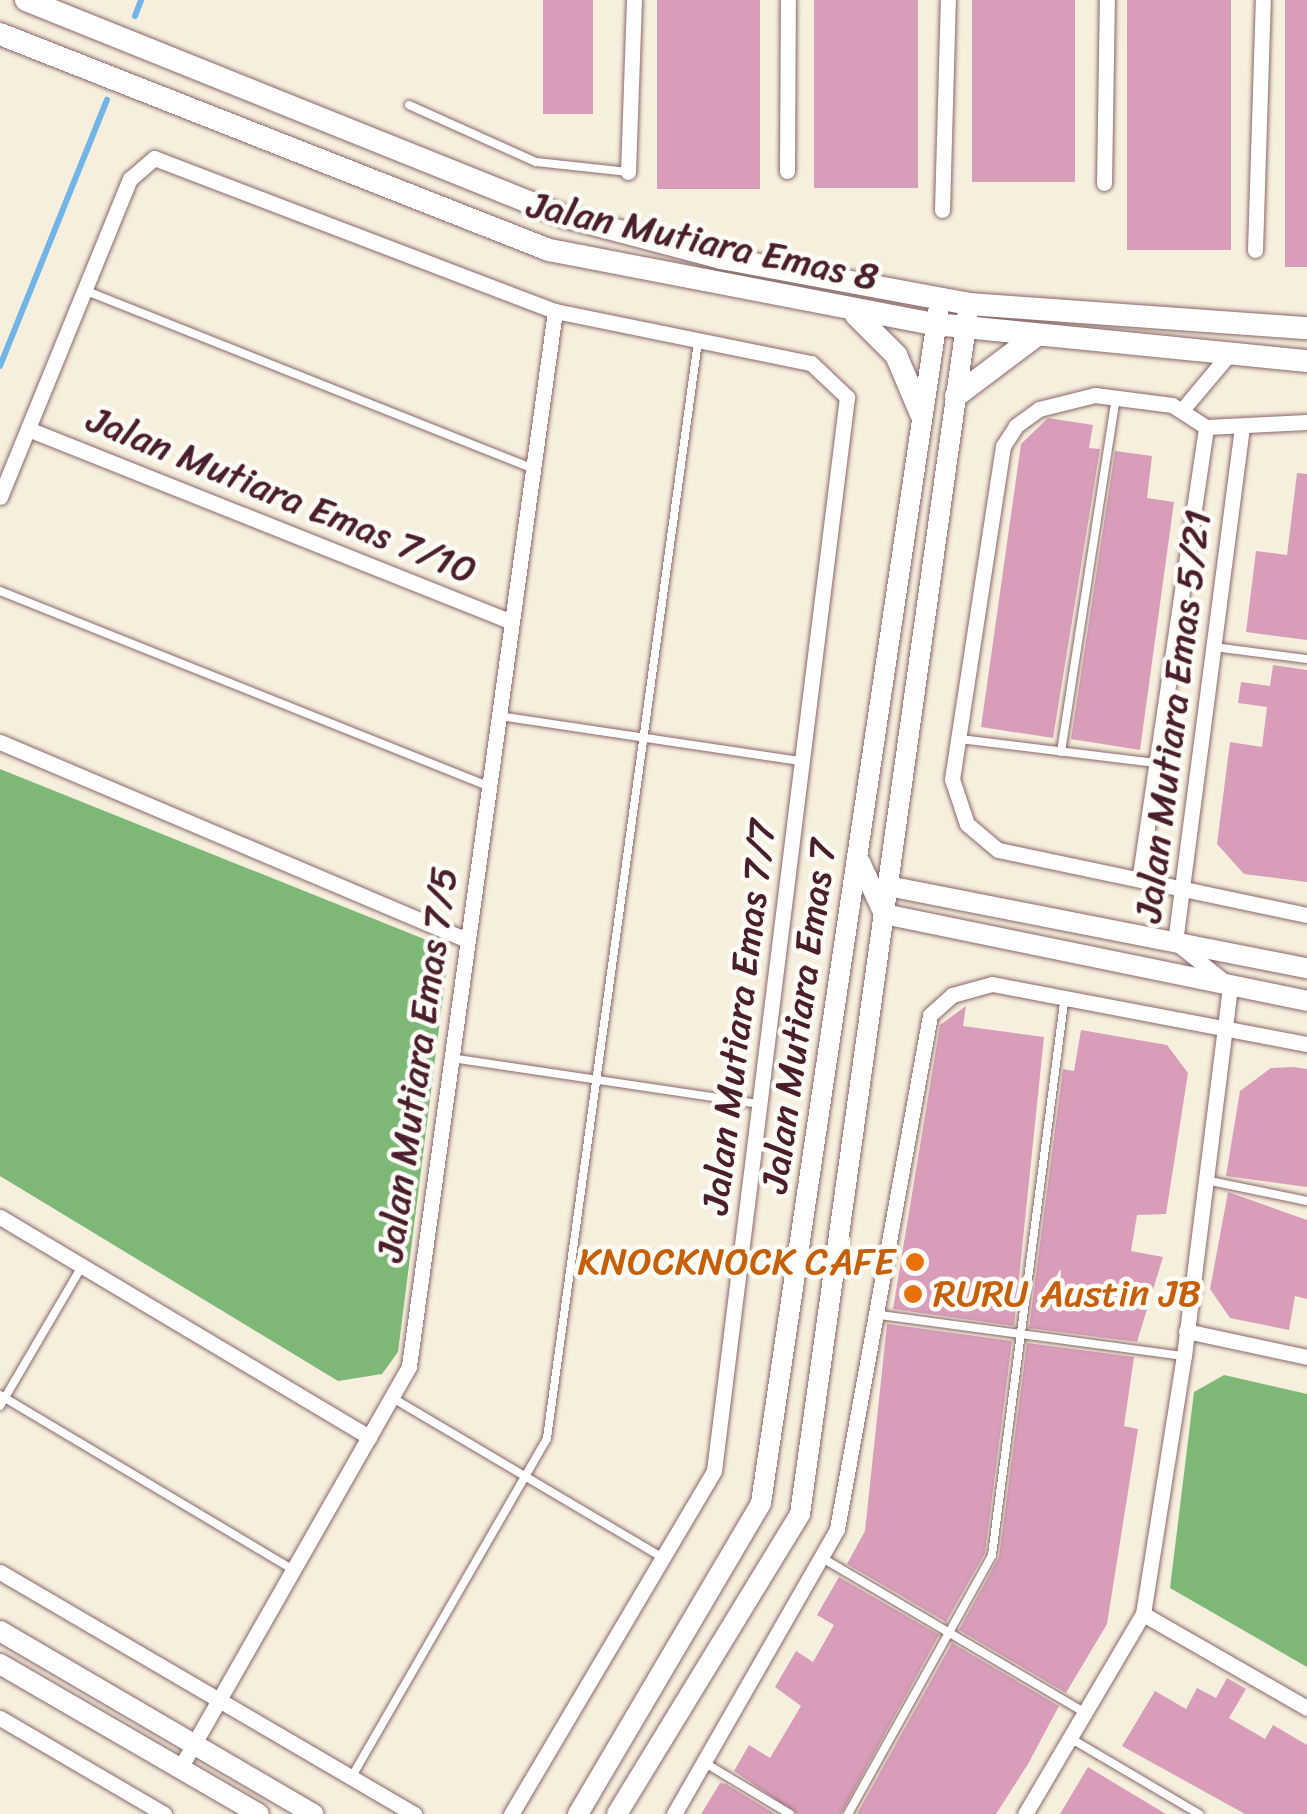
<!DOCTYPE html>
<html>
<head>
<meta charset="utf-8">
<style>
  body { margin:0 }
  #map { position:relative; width:1307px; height:1814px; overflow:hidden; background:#f7efde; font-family:Sriracha,sans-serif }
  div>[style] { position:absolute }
  .forest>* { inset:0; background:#7eb876 }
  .stream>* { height:6px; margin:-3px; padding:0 3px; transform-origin:3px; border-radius:3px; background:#71b4e6 }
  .building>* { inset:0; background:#d89eb9; transform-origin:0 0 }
  .roads { filter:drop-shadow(0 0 2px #87686a) drop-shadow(0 0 2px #87686a) }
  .service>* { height:8px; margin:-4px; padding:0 4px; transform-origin:4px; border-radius:4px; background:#fff }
  .minor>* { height:15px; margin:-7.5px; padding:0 7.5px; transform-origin:7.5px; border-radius:7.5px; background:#fff }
  .tertiary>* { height:20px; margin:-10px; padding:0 10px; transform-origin:10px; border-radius:10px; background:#fff }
  .secondary>* { height:22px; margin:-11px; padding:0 11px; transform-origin:11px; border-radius:11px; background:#fff }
  .dots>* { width:28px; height:28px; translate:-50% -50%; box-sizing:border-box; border:5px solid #fdfcf7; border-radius:50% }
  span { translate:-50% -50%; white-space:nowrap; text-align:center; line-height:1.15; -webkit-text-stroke:9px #fdfcf7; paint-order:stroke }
  .street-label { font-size:38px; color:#4a1f2b }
  .food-label { font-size:38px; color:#c56008 }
  .right { translate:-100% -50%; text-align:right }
  .left { translate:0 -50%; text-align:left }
</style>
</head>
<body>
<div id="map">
  <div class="forest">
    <div style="clip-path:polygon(0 769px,449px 949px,398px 1352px,382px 1374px,338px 1381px,0 1176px)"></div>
    <div style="clip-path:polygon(1224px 1375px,1307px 1394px,1307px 1667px,1170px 1588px,1194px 1392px)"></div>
  </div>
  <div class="stream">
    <div style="left:135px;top:16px;width:17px;rotate:-69deg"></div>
    <div style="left:0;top:366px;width:287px;rotate:-68.1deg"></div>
  </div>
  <div class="building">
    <div style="left:543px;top:0;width:50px;height:114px"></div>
    <div style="left:657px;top:0;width:103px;height:189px"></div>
    <div style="left:814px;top:0;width:104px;height:188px"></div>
    <div style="left:972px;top:0;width:103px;height:182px"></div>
    <div style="left:1127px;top:0;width:104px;height:250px"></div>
    <div style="left:1285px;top:0;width:22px;height:267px"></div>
    <div style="clip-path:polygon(1048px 418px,1093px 425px,1089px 448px,1100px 449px,1053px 738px,981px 727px,1021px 444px)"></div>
    <div style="clip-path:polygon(1115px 451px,1152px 456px,1147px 498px,1174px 502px,1140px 750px,1071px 739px)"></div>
    <div style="clip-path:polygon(1297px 473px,1307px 474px,1307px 640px,1246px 632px,1256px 551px,1287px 555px)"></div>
    <div style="clip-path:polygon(1273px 665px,1307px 670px,1307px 882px,1244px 874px,1217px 844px,1230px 742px,1262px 747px,1267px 707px,1238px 703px,1241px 682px,1270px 686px)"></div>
    <div style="clip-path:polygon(966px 1006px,963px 1026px,1044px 1037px,1014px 1326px,893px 1309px,940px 1025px)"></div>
    <div style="clip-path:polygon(1081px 1030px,1167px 1045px,1188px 1073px,1166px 1214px,1137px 1215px,1131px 1251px,1163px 1257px,1137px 1342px,1029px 1328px,1063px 1069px,1074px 1071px)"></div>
    <div style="clip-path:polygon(1294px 1067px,1307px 1069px,1307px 1187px,1226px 1176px,1240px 1091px,1271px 1068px)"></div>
    <div style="clip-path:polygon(1228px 1192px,1307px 1220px,1307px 1299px,1295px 1296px,1289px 1330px,1230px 1318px,1210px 1289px)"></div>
    <div style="clip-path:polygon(887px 1324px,1012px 1341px,985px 1553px,946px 1622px,847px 1564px,865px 1531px)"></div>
    <div style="clip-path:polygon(1027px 1343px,1134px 1357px,1124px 1426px,1138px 1429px,1107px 1624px,1066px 1693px,959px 1630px,999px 1557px)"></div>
    <div style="clip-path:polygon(839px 1577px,939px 1635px,841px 1814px,797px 1814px,734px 1771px,749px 1745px,770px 1758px,801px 1706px,775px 1687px,796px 1651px,813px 1662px,834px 1625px,817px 1615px)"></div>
    <div style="clip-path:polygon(952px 1643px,1059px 1706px,1028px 1764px,996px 1814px,857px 1814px)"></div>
    <div style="clip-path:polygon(1227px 1678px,1246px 1689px,1229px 1718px,1265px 1739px,1273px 1725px,1307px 1745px,1307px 1814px,1245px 1814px,1122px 1746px,1155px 1691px,1186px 1709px,1197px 1688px,1216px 1698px)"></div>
    <div style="clip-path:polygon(1088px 1767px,1116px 1784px,1166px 1814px,1060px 1814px)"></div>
    <div style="clip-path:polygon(720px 1783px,726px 1784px,775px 1814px,701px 1814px)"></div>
  </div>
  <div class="roads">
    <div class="service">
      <div style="left:409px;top:105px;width:139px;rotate:24.2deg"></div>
      <div style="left:536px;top:162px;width:93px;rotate:6.2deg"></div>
      <div style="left:84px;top:290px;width:483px;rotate:21.7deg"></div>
      <div style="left:0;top:591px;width:526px;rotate:21.78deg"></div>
      <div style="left:1214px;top:647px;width:94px;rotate:7.4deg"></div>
      <div style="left:499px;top:716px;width:305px;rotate:8.5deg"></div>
      <div style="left:960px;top:739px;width:197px;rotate:7deg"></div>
      <div style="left:1061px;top:752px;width:360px;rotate:-81.2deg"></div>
      <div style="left:451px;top:1058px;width:310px;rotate:8.5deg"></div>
      <div style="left:1205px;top:1180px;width:104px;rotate:11.6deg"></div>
      <div style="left:880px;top:1315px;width:305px;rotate:7.7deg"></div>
      <div style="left:0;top:1395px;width:340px;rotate:30.8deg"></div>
      <div style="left:391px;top:1397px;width:316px;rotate:30.6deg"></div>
      <div style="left:0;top:1406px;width:162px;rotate:-59.6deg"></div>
      <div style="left:824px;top:1559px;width:303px;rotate:30.5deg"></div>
      <div style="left:1070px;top:1738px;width:150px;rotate:30.5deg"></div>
      <div style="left:705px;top:1763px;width:99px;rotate:31deg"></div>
      <div style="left:351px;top:1778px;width:392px;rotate:-60deg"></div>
      <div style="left:547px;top:1438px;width:1106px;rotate:-82.16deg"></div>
      <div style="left:848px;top:1814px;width:296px;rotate:-60.9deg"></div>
      <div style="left:992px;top:1555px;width:557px;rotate:-82.57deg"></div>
    </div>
    <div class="minor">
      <div style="left:787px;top:171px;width:171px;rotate:-89.7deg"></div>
      <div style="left:628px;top:172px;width:172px;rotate:-88deg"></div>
      <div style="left:1104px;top:183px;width:183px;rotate:-89.1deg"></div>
      <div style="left:942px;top:210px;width:210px;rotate:-88.4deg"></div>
      <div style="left:1255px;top:250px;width:250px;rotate:-88.2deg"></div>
      <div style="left:1182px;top:410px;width:73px;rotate:-50deg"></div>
      <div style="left:1307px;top:422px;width:101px;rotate:177.2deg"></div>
      <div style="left:1206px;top:427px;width:40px;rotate:-147.1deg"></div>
      <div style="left:1172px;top:405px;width:78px;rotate:-172.6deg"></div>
      <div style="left:1095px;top:395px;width:58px;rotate:166deg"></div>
      <div style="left:1039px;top:409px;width:29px;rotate:144deg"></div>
      <div style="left:1016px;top:426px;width:24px;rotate:123deg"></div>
      <div style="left:1003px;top:446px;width:337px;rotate:98.7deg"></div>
      <div style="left:952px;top:779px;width:47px;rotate:71.6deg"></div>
      <div style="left:967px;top:824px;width:40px;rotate:40deg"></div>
      <div style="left:998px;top:850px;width:316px;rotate:11.9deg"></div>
      <div style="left:28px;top:429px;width:521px;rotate:21.74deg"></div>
      <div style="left:0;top:497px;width:344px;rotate:-67.8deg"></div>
      <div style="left:130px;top:179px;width:32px;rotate:-41deg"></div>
      <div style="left:154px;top:158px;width:429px;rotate:20.9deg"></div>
      <div style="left:555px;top:311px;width:261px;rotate:11.5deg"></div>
      <div style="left:811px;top:363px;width:50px;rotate:43.4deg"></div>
      <div style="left:847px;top:397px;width:1082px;rotate:97.06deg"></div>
      <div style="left:714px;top:1471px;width:399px;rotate:120.6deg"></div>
      <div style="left:0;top:742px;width:507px;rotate:22.98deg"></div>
      <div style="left:1140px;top:875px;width:453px;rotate:-81.6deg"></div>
      <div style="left:0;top:1217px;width:430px;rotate:30.8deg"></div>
      <div style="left:1186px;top:1331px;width:124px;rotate:12.1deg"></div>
      <div style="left:0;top:1572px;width:480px;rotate:30.3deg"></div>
      <div style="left:1143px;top:1614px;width:189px;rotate:29.8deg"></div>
      <div style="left:0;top:1718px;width:190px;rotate:30.3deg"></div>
      <div style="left:179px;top:1770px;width:465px;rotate:-60.3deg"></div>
      <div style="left:409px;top:1366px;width:1065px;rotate:-82.12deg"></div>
      <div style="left:674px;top:1814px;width:328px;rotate:-60.2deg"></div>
      <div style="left:837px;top:1529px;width:522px;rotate:-79.74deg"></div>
      <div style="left:930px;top:1015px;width:30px;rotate:-42deg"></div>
      <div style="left:952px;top:995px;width:41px;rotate:-15.4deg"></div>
      <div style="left:992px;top:984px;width:321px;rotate:10.8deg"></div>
      <div style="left:1025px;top:1814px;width:232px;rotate:-59.5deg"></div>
      <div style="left:1143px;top:1614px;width:261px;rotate:-81deg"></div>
      <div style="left:1184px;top:1356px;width:373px;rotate:-82.9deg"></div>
      <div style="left:1230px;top:986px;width:70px;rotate:-141.3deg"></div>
      <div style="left:1175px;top:942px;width:519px;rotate:-82.59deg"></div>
    </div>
    <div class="tertiary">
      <div style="left:860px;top:862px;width:57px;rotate:65.2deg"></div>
      <div style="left:884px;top:914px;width:432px;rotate:11.6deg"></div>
      <div style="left:880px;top:893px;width:11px;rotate:-41deg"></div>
      <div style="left:888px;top:886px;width:427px;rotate:11.1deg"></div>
      <div style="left:0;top:1631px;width:363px;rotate:30.3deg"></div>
      <div style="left:0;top:1664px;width:299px;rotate:30.1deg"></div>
      <div style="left:578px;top:1814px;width:361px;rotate:-59.5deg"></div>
      <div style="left:761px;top:1503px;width:1216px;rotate:-81.54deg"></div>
      <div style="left:617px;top:1814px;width:351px;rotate:-58.6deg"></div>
      <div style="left:800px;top:1514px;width:1215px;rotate:-82.05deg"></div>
    </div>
    <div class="secondary">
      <div style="left:26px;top:0;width:582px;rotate:21.89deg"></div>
      <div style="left:566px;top:217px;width:160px;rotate:14.8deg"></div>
      <div style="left:721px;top:258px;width:252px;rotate:10.5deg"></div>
      <div style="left:969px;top:304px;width:339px;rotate:4.1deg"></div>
      <div style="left:0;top:34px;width:590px;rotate:21.48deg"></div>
      <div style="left:549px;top:250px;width:393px;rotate:10.9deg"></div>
      <div style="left:935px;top:324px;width:374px;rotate:5.7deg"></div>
      <div style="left:856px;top:315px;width:57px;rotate:45deg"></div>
      <div style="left:896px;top:355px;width:64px;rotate:67deg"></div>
      <div style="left:956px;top:396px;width:101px;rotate:-37deg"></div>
    </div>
  </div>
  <div class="dots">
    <div style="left:915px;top:1262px;background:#e8710a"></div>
    <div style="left:913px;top:1294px;background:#e8710a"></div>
  </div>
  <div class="street-label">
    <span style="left:703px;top:241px;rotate:12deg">Jalan Mutiara Emas 8</span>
    <span style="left:282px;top:495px;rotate:22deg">Jalan Mutiara Emas 7/10</span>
    <span style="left:1173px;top:716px;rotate:-83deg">Jalan Mutiara Emas 5/21</span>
    <span style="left:799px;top:1016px;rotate:-82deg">Jalan Mutiara Emas 7</span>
    <span style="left:739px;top:1017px;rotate:-83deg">Jalan Mutiara Emas 7/7</span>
    <span style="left:417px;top:1064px;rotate:-82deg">Jalan Mutiara Emas 7/5</span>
  </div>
  <div class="food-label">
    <span class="right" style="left:895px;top:1262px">KNOCKNOCK CAFE</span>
    <span class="left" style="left:933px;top:1294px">RURU Austin JB</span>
  </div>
</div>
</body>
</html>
